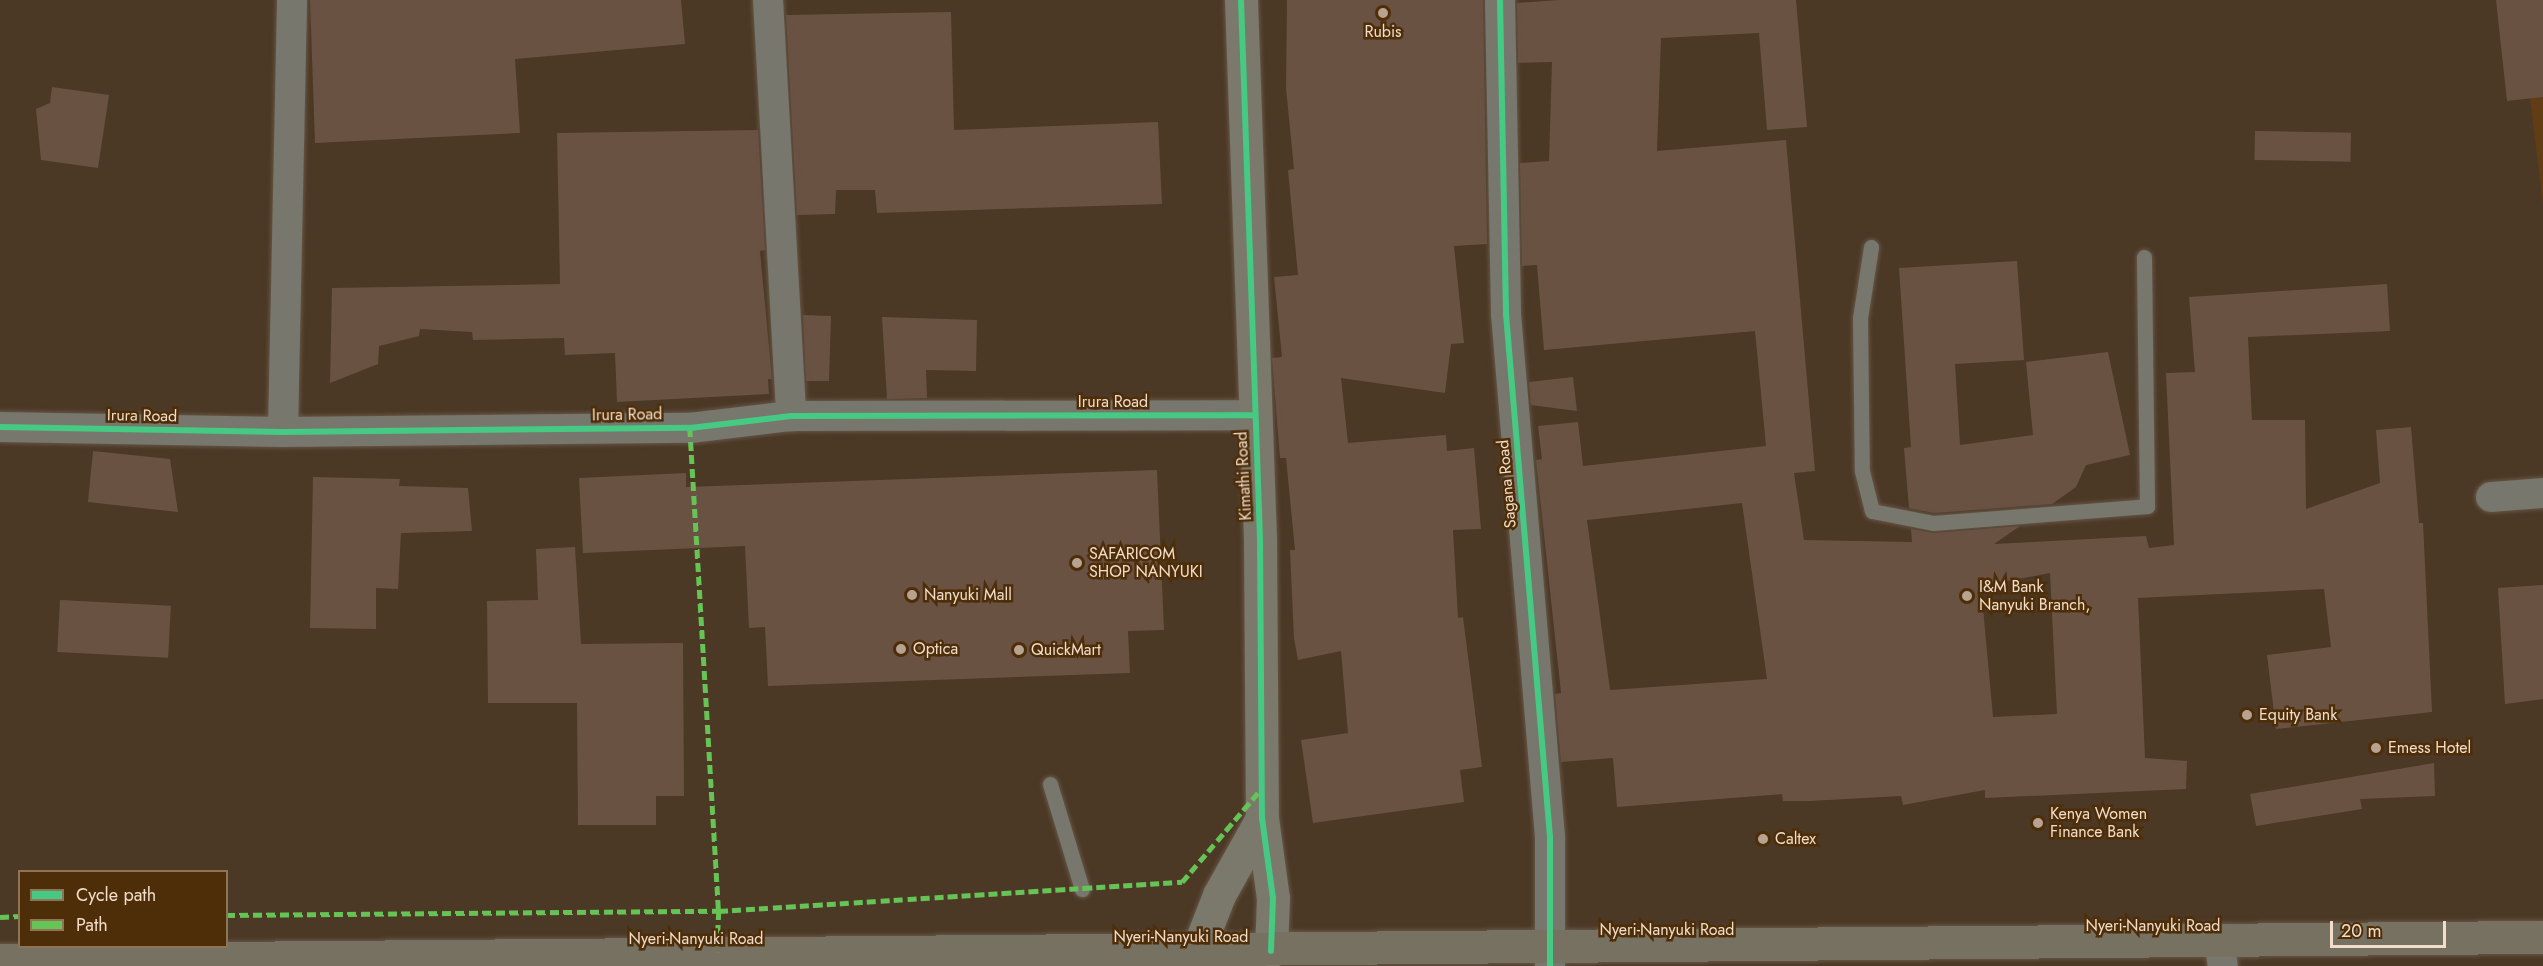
<!DOCTYPE html>
<html>
<head>
<meta charset="utf-8">
<style>
  body { margin:0 }
  #map { position:relative; width:2543px; height:966px; overflow:hidden; background:#4b3825; font-family:Jost,sans-serif }
  div>[style] { position:absolute }
  .built>* { inset:0; background:#613d15 }
  .building>* { inset:0; background:#6a5243; transform-origin:0 0 }
  .roads { filter:drop-shadow(0 0 2px #665646) drop-shadow(0 0 2px #665646) }
  .lane>* { height:15px; margin:-7.5px; padding:0 7.5px; transform-origin:7.5px; border-radius:7.5px; background:#77776e }
  .street>* { height:30px; margin:-15px; padding:0 15px; transform-origin:15px; border-radius:15px; background:#77776e }
  .secondary>* { height:33px; margin:-16.5px; padding:0 16.5px; transform-origin:16.5px; border-radius:16.5px; background:#7b786c }
  .highway>* { height:33px; margin:-16.5px; padding:0 16.5px; transform-origin:16.5px; border-radius:16.5px; background:#777161 }
  .quiet>* { height:4.5px; margin-top:-2.25px; transform-origin:0; background:repeating-linear-gradient(90deg,#66c356 0 9px,transparent 0 13.5px) }
  .cycleway>* { height:6px; margin:-3px; padding:0 3px; transform-origin:3px; border-radius:3px; background:#46c982 }
  .dots>* { width:16px; height:16px; translate:-50% -50%; box-sizing:border-box; border:3px solid #4e2e09; border-radius:50% }
  span { translate:-50% -50%; white-space:nowrap; text-align:center; line-height:1.15; -webkit-text-stroke:5px #4e2e09; paint-order:stroke }
  .poi-label { font-size:16px; color:#f1ddca }
  .left { translate:0 -50%; text-align:left }
  .street-label { font-size:16px; color:#f1ddca }
  .legend { position:absolute; left:18px; top:870px; width:210px; height:78px; box-sizing:border-box; background:#4e2e09; border:2px solid #8f7456; margin:0; padding:8px 10px; list-style:none; font-size:18px; color:#f1ddca }
  .legend li { display:flex; align-items:center; gap:12px; height:30px }
  .legend b { width:30px; border:2px solid #8f7456 }
  .scale { position:absolute; left:2330px; top:921px; width:116px; height:27px; box-sizing:border-box; border:3px solid #f1ddca; border-top:0; padding-left:8px; font-size:18px; line-height:21px; white-space:nowrap; color:#f1ddca; -webkit-text-stroke:4px #4e2e09; paint-order:stroke }
</style>
</head>
<body>
<div id="map">
  <div class="built">
    <div style="clip-path:polygon(2518px 0,2543px 0,2543px 205px)"></div>
  </div>
  <div class="building">
    <div style="clip-path:polygon(310px 0,681px 0,685px 44px,515px 59px,520px 133px,315px 143px)"></div>
    <div style="clip-path:polygon(1287px 0,1483px 0,1487px 244px,1454px 246px,1464px 343px,1451px 344px,1445px 393px,1341px 378px,1348px 443px,1446px 435px,1447px 451px,1474px 448px,1481px 529px,1453px 530px,1458px 618px,1463px 617px,1482px 767px,1460px 770px,1464px 802px,1313px 823px,1301px 740px,1348px 733px,1341px 651px,1298px 660px,1294px 638px,1290px 550px,1295px 550px,1286px 458px,1280px 458px,1272px 358px,1282px 357px,1274px 277px,1298px 275px,1288px 170px,1294px 169px,1286px 88px)"></div>
    <div style="clip-path:polygon(evenodd,1559px 0,1796px 0,1807px 127px,1767px 130px,1759px 33px,1661px 38px,1657px 151px,1786px 140px,1815px 471px,1794px 473px,1804px 540px,1912px 542px,1911px 529px,1934px 533px,2020px 526px,1994px 544px,2146px 536px,2149px 548px,2174px 545px,2166px 373px,2195px 372px,2189px 297px,2387px 284px,2390px 331px,2248px 337px,2252px 420px,2305px 420px,2306px 509px,2380px 483px,2376px 430px,2411px 427px,2419px 523px,2423px 523px,2432px 712px,2276px 729px,2267px 655px,2331px 647px,2324px 589px,2138px 598px,2145px 758px,2187px 761px,2186px 789px,1985px 798px,1985px 790px,1903px 805px,1901px 796px,1810px 801px,1783px 801px,1782px 794px,1617px 807px,1613px 758px,1561px 762px,1555px 694px,1561px 693px,1536px 460px,1542px 459px,1538px 426px,1578px 422px,1583px 466px,1766px 446px,1755px 331px,1544px 350px,1537px 265px,1522px 266px,1520px 163px,1549px 161px,1552px 62px,1518px 63px,1517px 3px,1559px 0,1742px 503px,1767px 679px,1610px 690px,1587px 520px,1742px 503px,1559px 0,2050px 573px,2057px 714px,1993px 717px,1981px 586px,2050px 573px)"></div>
    <div style="clip-path:polygon(2496px 0,2543px 0,2543px 97px,2507px 101px)"></div>
    <div style="clip-path:polygon(951px 12px,954px 130px,1158px 122px,1162px 204px,877px 213px,875px 190px,836px 190px,835px 214px,797px 215px,786px 15px)"></div>
    <div style="clip-path:polygon(52px 87px,109px 95px,98px 168px,41px 160px,36px 109px,50px 103px)"></div>
    <div style="clip-path:polygon(758px 130px,765px 250px,760px 251px,772px 379px,768px 379px,769px 394px,617px 402px,615px 353px,565px 355px,564px 338px,473px 340px,472px 332px,420px 329px,419px 336px,379px 346px,378px 364px,330px 383px,332px 288px,560px 284px,557px 133px)"></div>
    <div style="left:2255px;top:131px;width:96px;height:29px;rotate:1deg"></div>
    <div style="clip-path:polygon(2017px 261px,2024px 360px,1955px 364px,1960px 445px,2033px 435px,2026px 362px,2108px 352px,2130px 455px,2086px 465px,2076px 487px,2052px 504px,1934px 513px,1909px 508px,1904px 448px,1911px 447px,1899px 268px)"></div>
    <div style="clip-path:polygon(803px 315px,831px 316px,829px 381px,806px 381px)"></div>
    <div style="clip-path:polygon(882px 317px,977px 320px,976px 371px,926px 370px,927px 398px,887px 399px)"></div>
    <div style="clip-path:polygon(1573px 377px,1577px 411px,1531px 405px,1529px 382px)"></div>
    <div style="clip-path:polygon(93px 451px,170px 459px,178px 512px,88px 502px)"></div>
    <div style="clip-path:polygon(1157px 470px,1164px 630px,1128px 631px,1130px 673px,768px 686px,765px 627px,749px 628px,745px 546px,583px 553px,579px 478px,686px 473px,686px 487px)"></div>
    <div style="clip-path:polygon(313px 477px,400px 479px,399px 486px,468px 488px,472px 531px,401px 533px,398px 589px,376px 588px,376px 629px,310px 628px)"></div>
    <div style="clip-path:polygon(575px 547px,581px 644px,683px 643px,684px 796px,656px 796px,656px 825px,578px 825px,577px 703px,488px 703px,487px 601px,538px 600px,536px 549px)"></div>
    <div style="clip-path:polygon(2543px 585px,2543px 699px,2505px 704px,2498px 588px)"></div>
    <div style="left:60px;top:600px;width:111px;height:52px;rotate:3deg"></div>
    <div style="clip-path:polygon(2434px 763px,2435px 796px,2360px 799px,2362px 809px,2256px 826px,2250px 794px)"></div>
  </div>
  <div class="roads">
    <div class="lane">
      <div style="left:1871px;top:247px;width:72px;rotate:98.8deg"></div>
      <div style="left:1860px;top:318px;width:153px;rotate:89.3deg"></div>
      <div style="left:1862px;top:471px;width:41px;rotate:76deg"></div>
      <div style="left:1872px;top:511px;width:62px;rotate:11.1deg"></div>
      <div style="left:1933px;top:523px;width:215px;rotate:-4.5deg"></div>
      <div style="left:2147px;top:506px;width:249px;rotate:-90.7deg"></div>
      <div style="left:1050px;top:784px;width:110px;rotate:73.1deg"></div>
    </div>
    <div class="street">
      <div style="left:768px;top:0;width:417px;rotate:86.8deg"></div>
      <div style="left:1500px;top:0;width:314px;rotate:88.9deg"></div>
      <div style="left:1506px;top:314px;width:525px;rotate:85.19deg"></div>
      <div style="left:1550px;top:837px;width:129px;rotate:90deg"></div>
      <div style="left:0;top:427px;width:283px;rotate:1deg"></div>
      <div style="left:283px;top:432px;width:407px;rotate:-0.6deg"></div>
      <div style="left:690px;top:428px;width:102px;rotate:-6.8deg"></div>
      <div style="left:791px;top:416px;width:464px;rotate:-0.1deg"></div>
      <div style="left:283px;top:432px;width:432px;rotate:-88.8deg"></div>
      <div style="left:2491px;top:497px;width:52px;rotate:-4.4deg"></div>
      <div style="left:2219px;top:939px;width:27px;rotate:82deg"></div>
    </div>
    <div class="secondary">
      <div style="left:1241px;top:0;width:538px;rotate:87.98deg"></div>
      <div style="left:1260px;top:538px;width:280px;rotate:89.6deg"></div>
      <div style="left:1262px;top:818px;width:81px;rotate:82.2deg"></div>
      <div style="left:1273px;top:898px;width:53px;rotate:92.2deg"></div>
      <div style="left:1198px;top:949px;width:58px;rotate:-68.7deg"></div>
      <div style="left:1219px;top:895px;width:88px;rotate:-60.8deg"></div>
    </div>
    <div class="highway">
      <div style="left:0;top:960px;width:2543px;rotate:-0.52deg"></div>
    </div>
  </div>
  <div class="quiet">
    <div style="left:690px;top:428px;width:484px;rotate:86.6deg"></div>
    <div style="left:719px;top:911px;width:41px;rotate:92.8deg"></div>
    <div style="left:226px;top:915px;width:493px;rotate:-0.5deg"></div>
    <div style="left:719px;top:911px;width:464px;rotate:-3.6deg"></div>
    <div style="left:1182px;top:882px;width:123px;rotate:-49.6deg"></div>
    <div style="left:0;top:917px;width:20px;rotate:-3deg"></div>
  </div>
  <div class="cycleway">
    <div style="left:1241px;top:0;width:538px;rotate:87.98deg"></div>
    <div style="left:1260px;top:538px;width:280px;rotate:89.6deg"></div>
    <div style="left:1262px;top:818px;width:81px;rotate:82.2deg"></div>
    <div style="left:1273px;top:898px;width:53px;rotate:92.2deg"></div>
    <div style="left:1500px;top:0;width:314px;rotate:88.9deg"></div>
    <div style="left:1506px;top:314px;width:525px;rotate:85.19deg"></div>
    <div style="left:1550px;top:837px;width:129px;rotate:90deg"></div>
    <div style="left:0;top:427px;width:283px;rotate:1deg"></div>
    <div style="left:283px;top:432px;width:407px;rotate:-0.6deg"></div>
    <div style="left:690px;top:428px;width:102px;rotate:-6.8deg"></div>
    <div style="left:791px;top:416px;width:464px;rotate:-0.1deg"></div>
  </div>
  <div class="dots">
    <div style="left:1383px;top:13px;background:#b7a390"></div>
    <div style="left:1077px;top:563px;background:#b7a390"></div>
    <div style="left:912px;top:595px;background:#b7a390"></div>
    <div style="left:1967px;top:596px;background:#b7a390"></div>
    <div style="left:901px;top:649px;background:#b7a390"></div>
    <div style="left:1019px;top:650px;background:#b7a390"></div>
    <div style="left:2247px;top:715px;background:#b7a390"></div>
    <div style="left:2376px;top:748px;background:#b7a390"></div>
    <div style="left:2038px;top:823px;background:#b7a390"></div>
    <div style="left:1763px;top:839px;background:#b7a390"></div>
  </div>
  <div class="poi-label">
    <span style="left:1383px;top:32px">Rubis</span>
    <span class="left" style="left:1089px;top:563px">SAFARICOM<br>SHOP NANYUKI</span>
    <span class="left" style="left:1979px;top:596px">I&amp;M Bank<br>Nanyuki Branch,</span>
    <span class="left" style="left:924px;top:595px">Nanyuki Mall</span>
    <span class="left" style="left:913px;top:649px">Optica</span>
    <span class="left" style="left:1031px;top:650px">QuickMart</span>
    <span class="left" style="left:2259px;top:715px">Equity Bank</span>
    <span class="left" style="left:2388px;top:748px">Emess Hotel</span>
    <span class="left" style="left:2050px;top:823px">Kenya Women<br>Finance Bank</span>
    <span class="left" style="left:1775px;top:839px">Caltex</span>
  </div>
  <div class="street-label">
    <span style="left:1113px;top:402px">Irura Road</span>
    <span style="left:627px;top:415px;rotate:-1deg">Irura Road</span>
    <span style="left:142px;top:416px;rotate:1deg">Irura Road</span>
    <span style="left:1244px;top:476px;rotate:-93deg">Kimathi Road</span>
    <span style="left:1507px;top:484px;rotate:-95deg">Sagana Road</span>
    <span style="left:2153px;top:926px">Nyeri-Nanyuki Road</span>
    <span style="left:1667px;top:930px">Nyeri-Nanyuki Road</span>
    <span style="left:1181px;top:937px">Nyeri-Nanyuki Road</span>
    <span style="left:696px;top:939px">Nyeri-Nanyuki Road</span>
  </div>
  <ul class="legend">
  <li><b style="height:8px;background:#46c982"></b>Cycle path</li>
  <li><b style="height:8px;background:#66c356"></b>Path</li>
  </ul>
  <div class="scale">20 m</div>
</div>
</body>
</html>
